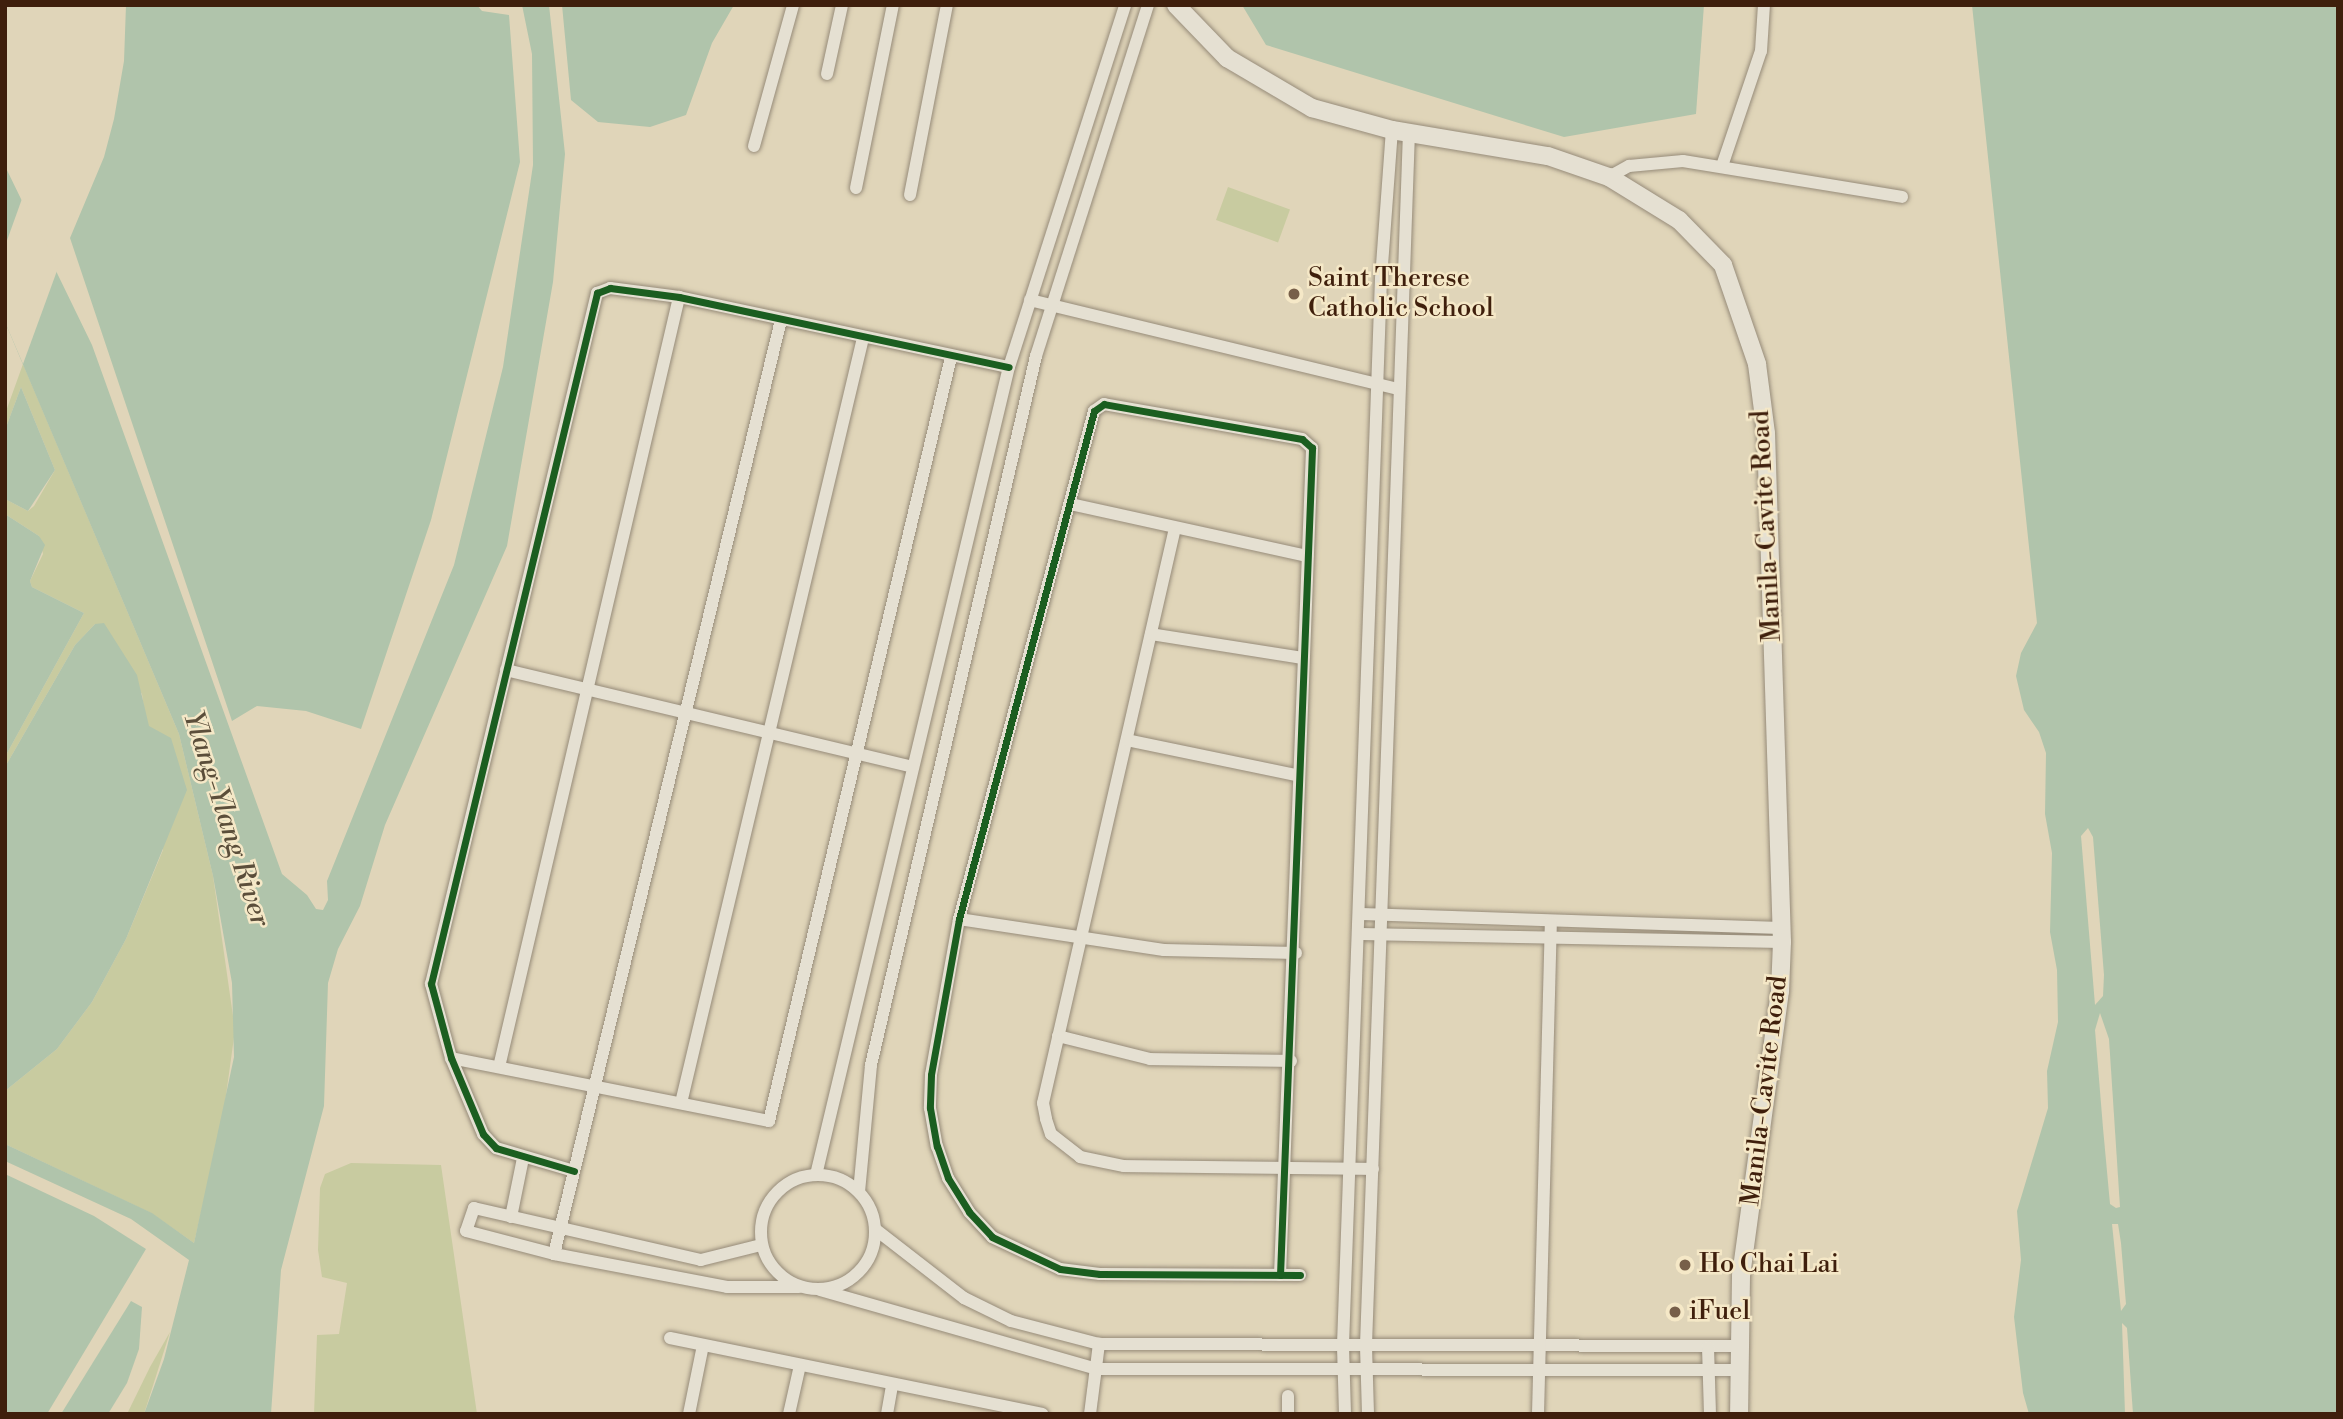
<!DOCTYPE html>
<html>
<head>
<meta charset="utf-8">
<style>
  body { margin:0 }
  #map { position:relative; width:2343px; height:1419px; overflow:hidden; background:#e0d5b9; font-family:"Libre Bodoni",serif }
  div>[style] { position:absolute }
  .green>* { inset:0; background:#c8cba0; transform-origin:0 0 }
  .water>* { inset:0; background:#b0c4ab }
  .pier>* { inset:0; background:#e0d5b9 }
  .roads { filter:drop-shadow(0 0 2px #968b79) drop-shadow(0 0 2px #968b79) }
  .street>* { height:12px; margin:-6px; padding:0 6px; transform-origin:6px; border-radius:6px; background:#e5e0d2 }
  .street>.ring { margin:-6px; padding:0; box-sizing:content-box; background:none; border:12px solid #e5e0d2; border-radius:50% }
  .secondary>* { height:18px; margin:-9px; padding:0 9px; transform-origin:9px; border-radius:9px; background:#e5e0d2 }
  .cycleway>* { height:7px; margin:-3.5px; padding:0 3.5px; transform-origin:3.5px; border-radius:3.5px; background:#1b5e20 }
  .dots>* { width:19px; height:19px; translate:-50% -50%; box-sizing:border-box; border:4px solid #f5e8c7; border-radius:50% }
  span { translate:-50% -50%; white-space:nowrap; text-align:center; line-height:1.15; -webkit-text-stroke:5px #f5e8c7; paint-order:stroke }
  .poi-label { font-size:26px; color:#3f1f0c }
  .left { translate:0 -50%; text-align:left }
  .street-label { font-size:26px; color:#3f1f0c }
  .water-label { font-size:28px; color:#5b4e3a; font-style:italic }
  .frame { position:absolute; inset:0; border:7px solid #3f1f0c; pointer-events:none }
</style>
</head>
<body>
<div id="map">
  <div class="green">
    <div style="left:1228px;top:187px;width:66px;height:35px;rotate:20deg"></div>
    <div style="clip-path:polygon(23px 364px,179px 734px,213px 876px,235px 1030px,223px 1117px,194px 1243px,151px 1213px,5px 1144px,5px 1091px,57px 1049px,92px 1002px,126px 939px,163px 850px,142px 694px,95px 624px,75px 645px,5px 767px,5px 757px,84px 613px,32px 587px,30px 581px,43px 554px,39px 536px,5px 514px,5px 499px,28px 511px,34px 506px,55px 470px,21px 387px,5px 430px,5px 414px)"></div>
    <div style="clip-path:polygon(351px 1163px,441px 1165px,477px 1414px,314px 1414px,317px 1335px,339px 1334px,347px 1283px,322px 1277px,318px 1250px,320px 1188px,325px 1174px)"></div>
    <div style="clip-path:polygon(170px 1332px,144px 1414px,127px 1414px,150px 1367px)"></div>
  </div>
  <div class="water">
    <div style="clip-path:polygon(126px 5px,477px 5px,482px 11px,509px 15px,520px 162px,431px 520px,361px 729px,306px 711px,257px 706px,232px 721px,70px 238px,104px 157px,114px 119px,124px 61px)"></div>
    <div style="clip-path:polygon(522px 5px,549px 5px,565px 154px,553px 282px,507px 546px,385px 825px,360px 906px,338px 949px,328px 983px,324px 1106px,281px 1270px,271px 1414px,144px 1414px,164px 1359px,189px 1260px,131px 1219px,5px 1161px,5px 1144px,152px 1213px,194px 1243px,234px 1057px,232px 983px,213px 876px,179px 734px,5px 322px,5px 166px,92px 345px,282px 874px,307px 895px,316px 909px,323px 910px,328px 900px,327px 881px,454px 565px,503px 367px,533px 165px,532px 54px)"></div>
    <div style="clip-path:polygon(562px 5px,734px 5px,712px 43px,686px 115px,650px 127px,598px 122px,571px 100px)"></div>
    <div style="clip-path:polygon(1242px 5px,1704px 5px,1696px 114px,1564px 137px,1266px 45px)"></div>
    <div style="clip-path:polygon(1972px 5px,2338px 5px,2338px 1414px,2029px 1414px,2023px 1393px,2014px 1317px,2021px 1260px,2017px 1211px,2048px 1108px,2047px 1071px,2058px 1022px,2057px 970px,2050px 932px,2052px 853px,2045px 814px,2046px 753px,2039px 732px,2024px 710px,2016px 676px,2021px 653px,2037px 623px)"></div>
    <div style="clip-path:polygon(21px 387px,55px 470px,28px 511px,5px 499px,5px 430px)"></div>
    <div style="clip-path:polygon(5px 514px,39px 536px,45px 545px,30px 581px,32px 587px,84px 613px,5px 757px)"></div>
    <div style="clip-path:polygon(104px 623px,137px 675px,149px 726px,171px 738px,187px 790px,126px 939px,92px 1002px,57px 1049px,5px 1091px,5px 767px,75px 645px,95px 624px)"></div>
    <div style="clip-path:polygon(5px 1174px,94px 1216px,146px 1249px,47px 1414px,5px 1414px)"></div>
    <div style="clip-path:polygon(131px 1301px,142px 1307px,139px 1349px,127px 1383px,108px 1414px,61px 1414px)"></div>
  </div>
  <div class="pier">
    <div style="clip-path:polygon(23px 196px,58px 268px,23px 364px,5px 322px,5px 246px)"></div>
    <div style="clip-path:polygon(2088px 828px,2093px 837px,2104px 975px,2103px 996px,2095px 1005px,2081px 836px)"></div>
    <div style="clip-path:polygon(2100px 1013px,2109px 1039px,2120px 1207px,2116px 1208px,2110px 1204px,2103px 1128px,2095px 1030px)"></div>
    <div style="clip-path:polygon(2112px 1224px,2118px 1224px,2121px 1243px,2126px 1304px,2121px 1311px)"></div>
    <div style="clip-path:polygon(2122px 1323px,2127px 1328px,2133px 1414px,2125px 1414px)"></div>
  </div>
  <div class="roads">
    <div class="street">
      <div style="left:827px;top:74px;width:71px;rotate:-77.7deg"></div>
      <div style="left:754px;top:146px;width:146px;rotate:-74.5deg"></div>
      <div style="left:1722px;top:166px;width:121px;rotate:-71.3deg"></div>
      <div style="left:1761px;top:51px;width:46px;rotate:-86.3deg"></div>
      <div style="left:1609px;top:177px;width:23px;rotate:-29deg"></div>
      <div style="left:1629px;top:166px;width:54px;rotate:-5.3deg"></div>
      <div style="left:1683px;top:161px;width:222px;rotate:9.3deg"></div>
      <div style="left:856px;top:188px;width:187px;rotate:-78.6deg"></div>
      <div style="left:910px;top:195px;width:194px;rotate:-79deg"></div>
      <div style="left:1030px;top:300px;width:379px;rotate:13.6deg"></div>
      <div style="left:1070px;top:504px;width:243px;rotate:12.4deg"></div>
      <div style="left:1175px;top:528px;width:590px;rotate:102.93deg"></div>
      <div style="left:1043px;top:1103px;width:16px;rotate:79deg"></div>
      <div style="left:1046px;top:1119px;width:16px;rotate:72deg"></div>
      <div style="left:1051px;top:1134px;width:37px;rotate:38deg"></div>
      <div style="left:1080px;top:1157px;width:45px;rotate:11.6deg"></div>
      <div style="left:1124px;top:1166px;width:249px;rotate:0.7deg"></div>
      <div style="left:1151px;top:634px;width:154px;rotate:9deg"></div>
      <div style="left:506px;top:670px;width:418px;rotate:13.4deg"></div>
      <div style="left:1127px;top:740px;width:173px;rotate:11.7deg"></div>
      <div style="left:1362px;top:914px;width:419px;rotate:1.9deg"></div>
      <div style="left:959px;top:919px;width:207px;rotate:8.6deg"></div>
      <div style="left:1164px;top:950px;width:132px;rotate:1.3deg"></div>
      <div style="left:1361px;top:934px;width:421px;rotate:1.1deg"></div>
      <div style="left:1058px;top:1036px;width:95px;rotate:14deg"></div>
      <div style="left:1150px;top:1059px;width:141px;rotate:0.8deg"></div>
      <div style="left:451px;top:1058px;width:324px;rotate:11.2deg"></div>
      <div style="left:769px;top:1121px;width:785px;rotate:-76.6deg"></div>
      <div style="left:499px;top:1067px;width:791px;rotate:-76.84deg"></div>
      <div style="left:681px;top:1103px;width:786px;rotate:-76.62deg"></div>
      <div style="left:574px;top:1171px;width:81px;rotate:-163.6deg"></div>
      <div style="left:496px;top:1148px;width:19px;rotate:-133deg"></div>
      <div style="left:483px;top:1134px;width:82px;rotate:-112.8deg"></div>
      <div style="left:451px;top:1058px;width:77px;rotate:-105.1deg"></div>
      <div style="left:431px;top:984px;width:711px;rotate:-76.49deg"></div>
      <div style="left:597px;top:293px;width:14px;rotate:-21deg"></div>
      <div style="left:610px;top:288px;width:70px;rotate:7.4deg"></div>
      <div style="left:679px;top:297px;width:337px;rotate:12deg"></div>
      <div class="ring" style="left:761px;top:1175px;width:102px;height:102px"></div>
      <div style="left:816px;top:1175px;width:831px;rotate:-76.57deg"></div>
      <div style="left:1009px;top:367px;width:380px;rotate:-72.2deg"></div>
      <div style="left:859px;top:1192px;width:128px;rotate:-84.6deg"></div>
      <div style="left:871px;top:1065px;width:728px;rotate:-76.9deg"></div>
      <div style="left:1036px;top:356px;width:368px;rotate:-72.3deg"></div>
      <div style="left:511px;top:1217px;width:60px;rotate:-78.5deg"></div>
      <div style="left:875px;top:1229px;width:113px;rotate:37.8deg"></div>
      <div style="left:964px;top:1298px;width:52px;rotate:26.1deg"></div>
      <div style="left:1011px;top:1321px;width:91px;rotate:14.6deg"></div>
      <div style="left:1099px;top:1344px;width:640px;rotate:0.18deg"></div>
      <div style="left:761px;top:1245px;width:62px;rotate:166deg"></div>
      <div style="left:701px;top:1260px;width:233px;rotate:-167.1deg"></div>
      <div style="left:474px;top:1208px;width:24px;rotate:109deg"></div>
      <div style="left:466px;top:1231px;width:91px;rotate:14.6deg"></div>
      <div style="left:554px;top:1254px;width:176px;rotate:10.8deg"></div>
      <div style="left:727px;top:1287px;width:72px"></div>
      <div style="left:554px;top:1254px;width:961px;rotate:-76.34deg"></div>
      <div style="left:1280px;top:1275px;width:828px;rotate:-87.78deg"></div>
      <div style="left:1312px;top:448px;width:13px;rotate:-138deg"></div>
      <div style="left:1302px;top:439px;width:201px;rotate:-170deg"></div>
      <div style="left:1104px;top:404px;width:12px;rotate:145deg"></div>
      <div style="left:1094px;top:411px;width:526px;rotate:104.88deg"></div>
      <div style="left:959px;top:919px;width:158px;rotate:100.2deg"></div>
      <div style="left:931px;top:1075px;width:33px;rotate:92deg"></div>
      <div style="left:930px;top:1108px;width:39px;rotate:80deg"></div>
      <div style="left:937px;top:1146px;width:34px;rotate:71deg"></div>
      <div style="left:948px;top:1178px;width:40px;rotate:58deg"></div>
      <div style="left:969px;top:1212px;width:34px;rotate:47deg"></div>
      <div style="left:992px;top:1237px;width:75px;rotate:25.2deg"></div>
      <div style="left:1060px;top:1269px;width:40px;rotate:7.1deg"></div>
      <div style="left:1100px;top:1274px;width:200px;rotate:0.3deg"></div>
      <div style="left:820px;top:1290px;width:288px;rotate:15.9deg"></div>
      <div style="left:1097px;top:1369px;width:641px;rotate:0.09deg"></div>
      <div style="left:670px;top:1338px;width:380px;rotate:11.5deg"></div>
      <div style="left:1708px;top:1347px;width:67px;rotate:88.3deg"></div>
      <div style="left:689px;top:1414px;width:70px;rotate:-78.5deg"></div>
      <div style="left:789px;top:1414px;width:50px;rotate:-77.3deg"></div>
      <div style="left:887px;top:1414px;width:28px;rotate:-80deg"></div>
      <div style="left:1090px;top:1414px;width:71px;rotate:-82.7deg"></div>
      <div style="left:1288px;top:1414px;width:18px;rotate:-90deg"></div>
      <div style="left:1345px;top:1414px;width:69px;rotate:-91.7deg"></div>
      <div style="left:1343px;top:1345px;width:1067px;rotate:-87.96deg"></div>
      <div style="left:1381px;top:279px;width:149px;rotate:-85.8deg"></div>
      <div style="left:1368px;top:1414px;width:69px;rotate:-91.7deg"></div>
      <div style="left:1366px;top:1345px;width:1214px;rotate:-87.97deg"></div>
      <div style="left:1538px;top:1414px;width:492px;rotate:-88.5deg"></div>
    </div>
    <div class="secondary">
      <div style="left:1176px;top:5px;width:74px;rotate:46.1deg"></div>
      <div style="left:1227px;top:58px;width:99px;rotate:30.5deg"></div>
      <div style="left:1312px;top:108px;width:83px;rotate:15.4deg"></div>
      <div style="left:1392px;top:130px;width:158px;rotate:9.5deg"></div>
      <div style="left:1548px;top:156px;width:65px;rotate:19deg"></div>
      <div style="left:1609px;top:177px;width:82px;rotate:31.6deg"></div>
      <div style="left:1679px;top:220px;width:63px;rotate:45.6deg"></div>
      <div style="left:1723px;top:265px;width:105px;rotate:71deg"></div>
      <div style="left:1757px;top:364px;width:70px;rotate:82.6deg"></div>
      <div style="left:1766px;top:433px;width:509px;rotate:88.2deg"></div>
      <div style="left:1782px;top:942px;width:49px;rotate:92.3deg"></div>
      <div style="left:1780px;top:991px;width:288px;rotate:97.8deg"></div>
      <div style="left:1741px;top:1276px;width:138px;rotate:90.8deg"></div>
    </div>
  </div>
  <div class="cycleway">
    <div style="left:574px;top:1171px;width:81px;rotate:-163.6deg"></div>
    <div style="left:496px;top:1148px;width:19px;rotate:-133deg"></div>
    <div style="left:483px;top:1134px;width:82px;rotate:-112.8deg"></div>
    <div style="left:451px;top:1058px;width:77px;rotate:-105.1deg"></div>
    <div style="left:431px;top:984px;width:711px;rotate:-76.49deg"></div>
    <div style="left:597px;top:293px;width:14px;rotate:-21deg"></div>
    <div style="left:610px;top:288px;width:70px;rotate:7.4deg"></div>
    <div style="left:679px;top:297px;width:337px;rotate:12deg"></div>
    <div style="left:1280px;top:1275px;width:828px;rotate:-87.78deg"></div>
    <div style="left:1312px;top:448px;width:13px;rotate:-138deg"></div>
    <div style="left:1302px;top:439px;width:201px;rotate:-170deg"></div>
    <div style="left:1104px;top:404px;width:12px;rotate:145deg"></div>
    <div style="left:1094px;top:411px;width:526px;rotate:104.88deg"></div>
    <div style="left:959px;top:919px;width:158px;rotate:100.2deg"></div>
    <div style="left:931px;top:1075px;width:33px;rotate:92deg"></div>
    <div style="left:930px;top:1108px;width:39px;rotate:80deg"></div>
    <div style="left:937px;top:1146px;width:34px;rotate:71deg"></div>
    <div style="left:948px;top:1178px;width:40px;rotate:58deg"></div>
    <div style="left:969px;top:1212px;width:34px;rotate:47deg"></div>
    <div style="left:992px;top:1237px;width:75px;rotate:25.2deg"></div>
    <div style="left:1060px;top:1269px;width:40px;rotate:7.1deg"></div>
    <div style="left:1100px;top:1274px;width:200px;rotate:0.3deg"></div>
  </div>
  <div class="dots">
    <div style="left:1294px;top:294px;background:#775f49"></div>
    <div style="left:1685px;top:1265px;background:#775f49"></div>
    <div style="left:1675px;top:1312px;background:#775f49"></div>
  </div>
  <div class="poi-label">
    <span class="left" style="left:1308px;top:294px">Saint Therese<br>Catholic School</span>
    <span class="left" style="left:1699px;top:1265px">Ho Chai Lai</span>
    <span class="left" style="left:1689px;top:1312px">iFuel</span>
  </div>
  <div class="street-label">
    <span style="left:1767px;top:526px;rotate:-93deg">Manila-Cavite Road</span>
    <span style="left:1765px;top:1091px;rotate:-83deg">Manila-Cavite Road</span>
  </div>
  <div class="water-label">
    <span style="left:226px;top:819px;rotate:72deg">Ylang-Ylang River</span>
  </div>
  <div class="frame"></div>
</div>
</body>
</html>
